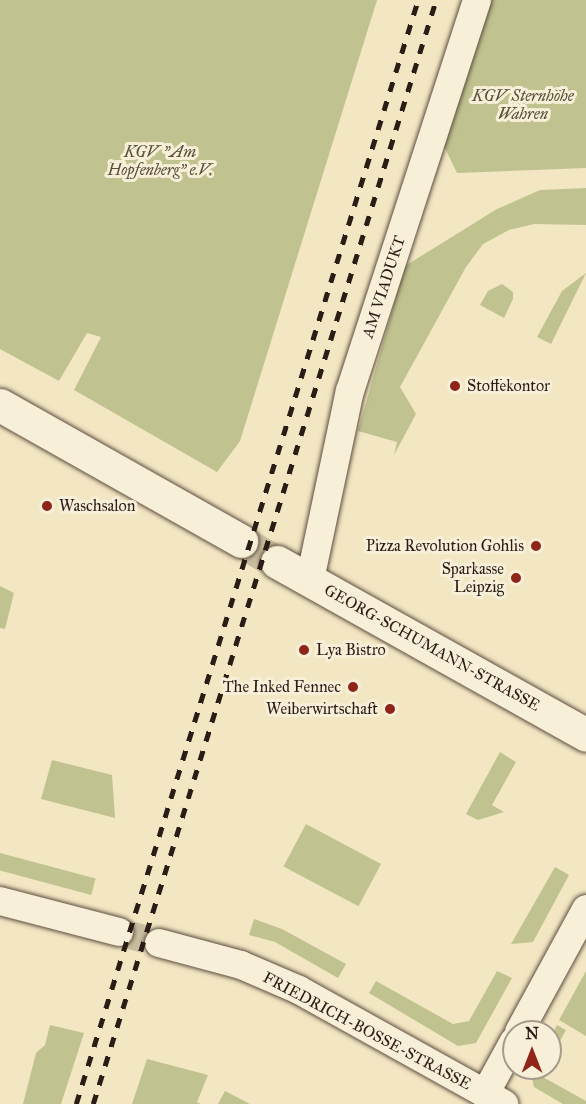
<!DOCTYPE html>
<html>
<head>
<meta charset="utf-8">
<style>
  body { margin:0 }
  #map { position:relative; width:586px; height:1104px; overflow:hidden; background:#f3e6c2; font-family:"IM FELL Great Primer",serif }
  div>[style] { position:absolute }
  .green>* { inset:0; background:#c0c38f; transform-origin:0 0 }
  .street-tunnel>* { height:28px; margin-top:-14px; transform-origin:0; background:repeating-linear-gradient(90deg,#cbbea0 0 28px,transparent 0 42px) }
  .secondary-tunnel>* { height:33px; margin-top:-16.5px; transform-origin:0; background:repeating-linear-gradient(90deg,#cbbea0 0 33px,transparent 0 49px) }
  .roads { filter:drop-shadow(0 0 2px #5d4e41) drop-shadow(0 0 2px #5d4e41) }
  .street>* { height:28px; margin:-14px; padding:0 14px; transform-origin:14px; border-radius:14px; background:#f7efd7 }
  .secondary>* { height:33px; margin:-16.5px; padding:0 16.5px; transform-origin:16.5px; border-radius:16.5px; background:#f7efd7 }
  .rail>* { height:4.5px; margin-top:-2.25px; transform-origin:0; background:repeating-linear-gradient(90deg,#2b1c16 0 10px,transparent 0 20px) }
  .dots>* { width:16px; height:16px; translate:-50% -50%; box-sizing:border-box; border:3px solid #f7efd7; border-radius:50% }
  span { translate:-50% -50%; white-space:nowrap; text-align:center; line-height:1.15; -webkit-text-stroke:6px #f7efd7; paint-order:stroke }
  .park-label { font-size:16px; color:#584e3a; font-style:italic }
  .street-label { font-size:16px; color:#2b1c16 }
  .poi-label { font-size:16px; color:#2b1c16 }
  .left { translate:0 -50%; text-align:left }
  .right { translate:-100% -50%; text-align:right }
  .north { position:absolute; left:502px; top:1020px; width:60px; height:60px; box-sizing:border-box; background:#f7efd7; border:2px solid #a59b8a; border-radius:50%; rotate:0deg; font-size:16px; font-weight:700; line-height:24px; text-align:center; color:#2b1c16 }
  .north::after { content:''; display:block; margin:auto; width:21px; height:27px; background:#8f2418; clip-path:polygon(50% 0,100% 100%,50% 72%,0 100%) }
</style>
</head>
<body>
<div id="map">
  <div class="green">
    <div style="clip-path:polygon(0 0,377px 0,240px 441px,217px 472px,74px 390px,101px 337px,87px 333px,59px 381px,0 349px)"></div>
    <div style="clip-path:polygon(490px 0,586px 0,586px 168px,457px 173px,444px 146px)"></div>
    <div style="clip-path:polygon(586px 188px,586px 225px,534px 224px,509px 230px,483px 244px,466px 267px,400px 387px,416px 414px,394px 455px,397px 442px,358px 431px,405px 266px,497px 209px,540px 190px)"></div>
    <div style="clip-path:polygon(586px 273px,551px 344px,537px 337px,562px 291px)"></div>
    <div style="clip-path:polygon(502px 284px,513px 292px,513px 299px,504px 318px,480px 305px,488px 291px)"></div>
    <div style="clip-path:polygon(0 586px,14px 593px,5px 629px,0 628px)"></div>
    <div style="clip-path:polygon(500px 752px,516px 762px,492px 805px,504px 812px,478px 820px,466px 814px)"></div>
    <div style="clip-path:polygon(52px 760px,112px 775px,115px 818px,41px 799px)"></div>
    <div style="left:306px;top:824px;width:85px;height:48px;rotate:28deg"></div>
    <div style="left:0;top:853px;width:99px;height:17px;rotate:15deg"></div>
    <div style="clip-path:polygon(555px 867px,569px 875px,533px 942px,511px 944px)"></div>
    <div style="clip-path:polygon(254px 919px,282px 929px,346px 964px,338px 978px,275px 942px,249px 935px)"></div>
    <div style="clip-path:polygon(497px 971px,512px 978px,476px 1043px,458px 1046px,369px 993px,376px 981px,453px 1024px,469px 1021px)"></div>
    <div style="clip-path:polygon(586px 971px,586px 1036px,559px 1020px)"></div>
    <div style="clip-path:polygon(50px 1025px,84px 1033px,61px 1104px,23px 1104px,36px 1053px,45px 1045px)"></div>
    <div style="clip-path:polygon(557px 1025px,566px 1030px,550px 1059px,550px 1038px)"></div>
    <div style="clip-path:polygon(147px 1059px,208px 1075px,197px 1102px,201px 1104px,132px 1104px)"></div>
    <div style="clip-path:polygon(534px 1068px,545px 1068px,541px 1076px,586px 1101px,586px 1104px,563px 1104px,534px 1087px,531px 1074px)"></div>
    <div style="clip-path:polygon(225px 1091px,250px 1104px,218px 1104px)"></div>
  </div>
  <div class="street-tunnel">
    <div style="left:119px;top:932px;width:41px;rotate:15.4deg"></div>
  </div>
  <div class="secondary-tunnel">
    <div style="left:241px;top:541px;width:42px;rotate:30.3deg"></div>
  </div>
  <div class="roads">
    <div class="street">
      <div style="left:310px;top:580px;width:193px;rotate:-78.1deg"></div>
      <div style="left:350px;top:391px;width:411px;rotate:-72deg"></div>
      <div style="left:0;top:901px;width:123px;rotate:14.6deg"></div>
      <div style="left:159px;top:943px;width:85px;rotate:15deg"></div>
      <div style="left:241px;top:965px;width:63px;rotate:23.3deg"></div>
      <div style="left:299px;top:990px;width:235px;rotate:29.1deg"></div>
      <div style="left:519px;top:1032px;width:140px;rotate:-61.4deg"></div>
      <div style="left:485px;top:1094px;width:60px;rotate:-61.3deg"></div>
    </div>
    <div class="secondary">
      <div style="left:0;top:405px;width:277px;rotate:29.4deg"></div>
      <div style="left:277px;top:562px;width:354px;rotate:29.2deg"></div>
    </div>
  </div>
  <div class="rail">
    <div style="left:76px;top:1104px;width:1156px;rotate:-72.79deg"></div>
    <div style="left:93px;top:1104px;width:1156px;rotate:-72.74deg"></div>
  </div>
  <div class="dots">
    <div style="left:455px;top:386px;background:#8f2418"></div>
    <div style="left:47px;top:506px;background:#8f2418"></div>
    <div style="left:536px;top:546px;background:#8f2418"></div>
    <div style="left:516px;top:578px;background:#8f2418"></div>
    <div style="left:304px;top:650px;background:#8f2418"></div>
    <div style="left:353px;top:687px;background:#8f2418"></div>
    <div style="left:390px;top:709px;background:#8f2418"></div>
  </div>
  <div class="park-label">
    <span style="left:523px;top:105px">KGV Sternhöhe<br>Wahren</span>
    <span style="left:160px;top:161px">KGV "Am<br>Hopfenberg" e.V.</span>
  </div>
  <div class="street-label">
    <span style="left:384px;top:287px;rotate:-72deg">AM VIADUKT</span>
    <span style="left:432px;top:648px;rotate:29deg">GEORG-SCHUMANN-STRASSE</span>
    <span style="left:367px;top:1031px;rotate:28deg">FRIEDRICH-BOSSE-STRASSE</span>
  </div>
  <div class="poi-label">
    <span class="left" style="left:467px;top:386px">Stoffekontor</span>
    <span class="left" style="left:59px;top:506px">Waschsalon</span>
    <span class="right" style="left:524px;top:546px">Pizza Revolution Gohlis</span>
    <span class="right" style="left:504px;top:578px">Sparkasse<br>Leipzig</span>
    <span class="left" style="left:316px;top:650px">Lya Bistro</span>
    <span class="right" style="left:341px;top:687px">The Inked Fennec</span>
    <span class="right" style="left:378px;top:709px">Weiberwirtschaft</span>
  </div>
  <div class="north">N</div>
</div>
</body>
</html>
